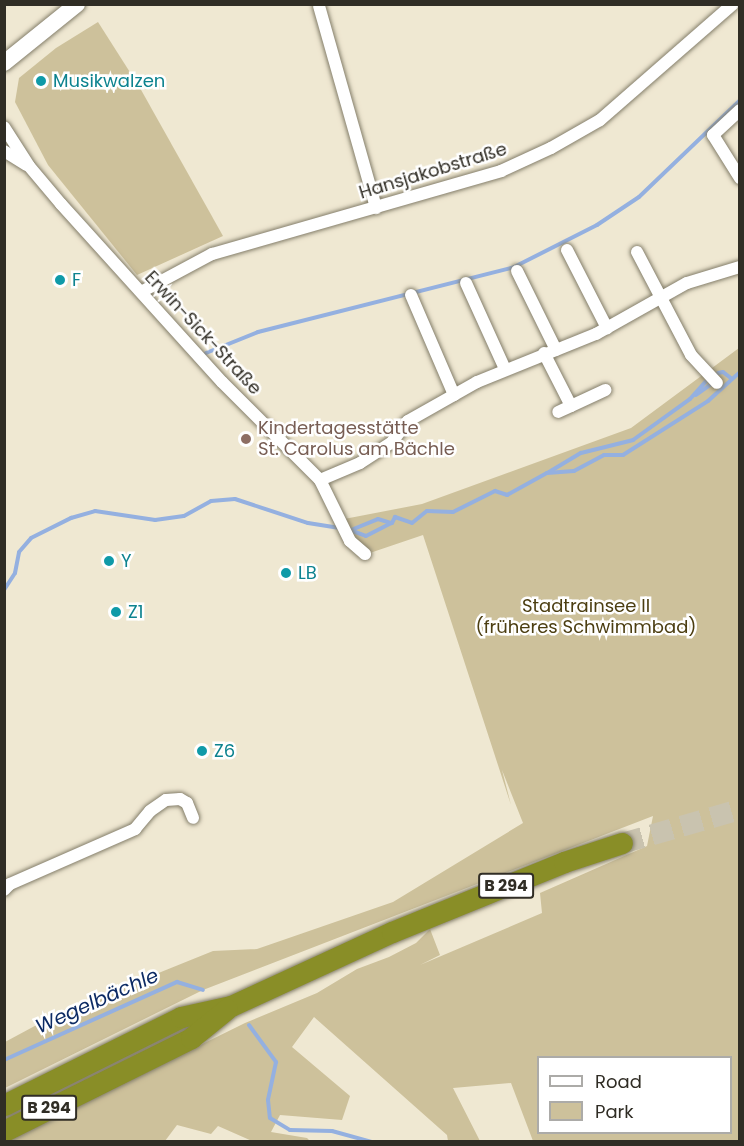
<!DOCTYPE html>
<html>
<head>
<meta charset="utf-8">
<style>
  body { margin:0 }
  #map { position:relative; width:744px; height:1146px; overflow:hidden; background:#efe8d2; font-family:Poppins,sans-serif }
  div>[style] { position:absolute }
  .green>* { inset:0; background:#cdc19b }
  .stream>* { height:4px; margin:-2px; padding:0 2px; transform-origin:2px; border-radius:2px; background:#94b0e0 }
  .highway-tunnel>* { height:21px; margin-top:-10.5px; transform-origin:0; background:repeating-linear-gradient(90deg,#c9c3af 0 21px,transparent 0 31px) }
  .roads { filter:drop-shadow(0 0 2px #847e6a) drop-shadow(0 0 2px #847e6a) }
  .street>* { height:12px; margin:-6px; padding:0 6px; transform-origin:6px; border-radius:6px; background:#fff }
  .secondary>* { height:16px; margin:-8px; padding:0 8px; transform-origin:8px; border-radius:8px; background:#fff }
  .highway>* { height:21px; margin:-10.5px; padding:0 10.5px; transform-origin:10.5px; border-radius:10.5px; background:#898e27 }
  .dots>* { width:16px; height:16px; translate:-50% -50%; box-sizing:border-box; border:3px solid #fff; border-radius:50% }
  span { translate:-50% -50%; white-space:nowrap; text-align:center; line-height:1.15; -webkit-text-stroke:5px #fff; paint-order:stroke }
  .shield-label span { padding:2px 4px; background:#fff; border:2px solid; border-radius:4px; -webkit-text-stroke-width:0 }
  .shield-label { font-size:16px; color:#302d25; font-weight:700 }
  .culture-label { font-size:18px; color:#0d838f }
  .left { translate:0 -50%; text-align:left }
  .street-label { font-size:18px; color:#302d25 }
  .education-label { font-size:18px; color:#785e54 }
  .park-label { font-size:18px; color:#4c3e11 }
  .water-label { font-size:20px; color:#0d2b64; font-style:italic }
  .frame { position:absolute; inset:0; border:6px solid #302d25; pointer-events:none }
  .legend { position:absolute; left:537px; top:1056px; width:195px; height:78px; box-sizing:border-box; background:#fff; border:2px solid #acaba8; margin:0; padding:8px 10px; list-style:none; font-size:18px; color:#302d25 }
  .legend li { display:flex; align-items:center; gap:12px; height:30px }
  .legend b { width:30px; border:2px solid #acaba8 }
</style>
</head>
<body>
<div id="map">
  <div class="green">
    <div style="clip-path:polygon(98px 22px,140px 88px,223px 236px,137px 275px,48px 165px,15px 102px,19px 78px,56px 48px)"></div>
    <div style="clip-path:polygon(evenodd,739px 348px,739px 1141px,533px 1141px,511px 1083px,453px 1088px,480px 1141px,448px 1141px,447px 1135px,314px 1017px,292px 1047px,350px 1096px,342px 1120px,280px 1115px,271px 1132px,307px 1138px,310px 1141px,252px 1141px,218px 1126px,211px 1134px,177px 1125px,165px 1141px,6px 1141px,245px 1023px,317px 993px,357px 969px,389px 957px,416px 943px,430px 929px,440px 955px,420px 965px,542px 913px,540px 893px,647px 846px,653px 816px,203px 990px,5px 1088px,5px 1042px,57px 1014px,213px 951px,257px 949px,393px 902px,523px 823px,502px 770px,511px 805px,423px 535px,358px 557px,339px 520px,422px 504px,631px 428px,739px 348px,538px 1058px,730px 1058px,730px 1132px,538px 1132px,538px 1058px)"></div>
  </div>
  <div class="stream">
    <div style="left:206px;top:353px;width:56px;rotate:-22deg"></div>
    <div style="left:258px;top:332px;width:264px;rotate:-14.2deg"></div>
    <div style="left:514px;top:267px;width:93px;rotate:-26.8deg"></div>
    <div style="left:597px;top:225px;width:50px;rotate:-33.7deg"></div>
    <div style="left:639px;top:197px;width:140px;rotate:-43.8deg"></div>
    <div style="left:718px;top:373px;width:5px;rotate:-11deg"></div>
    <div style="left:723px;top:372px;width:11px;rotate:38deg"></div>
    <div style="left:696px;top:395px;width:17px;rotate:-36deg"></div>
    <div style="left:549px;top:472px;width:37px;rotate:-31deg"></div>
    <div style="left:581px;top:453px;width:54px;rotate:-14deg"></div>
    <div style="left:633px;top:440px;width:70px;rotate:-35.7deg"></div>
    <div style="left:690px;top:399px;width:24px;rotate:-48deg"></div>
    <div style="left:347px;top:529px;width:20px;rotate:20deg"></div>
    <div style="left:366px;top:536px;width:29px;rotate:-27deg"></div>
    <div style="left:392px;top:523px;width:7px;rotate:-63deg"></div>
    <div style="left:395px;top:517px;width:18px;rotate:19deg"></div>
    <div style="left:412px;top:523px;width:19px;rotate:-39deg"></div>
    <div style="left:427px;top:511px;width:26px;rotate:2deg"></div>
    <div style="left:453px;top:512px;width:47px;rotate:-26.6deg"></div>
    <div style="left:495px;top:491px;width:13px;rotate:18deg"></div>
    <div style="left:507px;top:495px;width:46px;rotate:-28.8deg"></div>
    <div style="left:547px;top:473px;width:27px;rotate:-4deg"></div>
    <div style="left:574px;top:471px;width:34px;rotate:-28deg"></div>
    <div style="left:604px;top:455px;width:19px"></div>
    <div style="left:623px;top:455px;width:101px;rotate:-32.4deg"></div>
    <div style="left:708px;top:401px;width:43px;rotate:-42.2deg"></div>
    <div style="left:351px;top:530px;width:29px;rotate:-22deg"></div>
    <div style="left:378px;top:519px;width:14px;rotate:17deg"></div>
    <div style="left:4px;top:590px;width:20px;rotate:-57deg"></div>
    <div style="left:15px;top:573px;width:21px;rotate:-79deg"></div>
    <div style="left:19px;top:552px;width:18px;rotate:-49deg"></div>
    <div style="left:31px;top:538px;width:45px;rotate:-26.6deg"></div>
    <div style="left:71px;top:518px;width:25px;rotate:-16deg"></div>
    <div style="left:95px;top:511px;width:61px;rotate:8.5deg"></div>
    <div style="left:155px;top:520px;width:29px;rotate:-8deg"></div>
    <div style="left:184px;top:516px;width:31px;rotate:-29deg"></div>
    <div style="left:211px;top:501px;width:24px;rotate:-5deg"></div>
    <div style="left:235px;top:499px;width:77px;rotate:18.2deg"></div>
    <div style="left:308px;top:523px;width:32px;rotate:9deg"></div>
    <div style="left:249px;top:1025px;width:46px;rotate:53.9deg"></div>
    <div style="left:276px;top:1062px;width:39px;rotate:102deg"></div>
    <div style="left:268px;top:1100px;width:18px;rotate:84deg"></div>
    <div style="left:270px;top:1118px;width:23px;rotate:31deg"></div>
    <div style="left:290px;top:1130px;width:42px;rotate:1.4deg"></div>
    <div style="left:332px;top:1131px;width:41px;rotate:15.4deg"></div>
    <div style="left:4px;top:1060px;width:190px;rotate:-24.3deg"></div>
    <div style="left:177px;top:982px;width:27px;rotate:17deg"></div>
  </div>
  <div class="highway-tunnel">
    <div style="left:622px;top:843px;width:123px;rotate:-16.1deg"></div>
  </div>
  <div class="roads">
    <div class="street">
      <div style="left:319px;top:6px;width:210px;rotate:74.2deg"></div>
      <div style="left:740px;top:110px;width:37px;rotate:137deg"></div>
      <div style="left:713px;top:135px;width:51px;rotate:57.9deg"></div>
      <div style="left:4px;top:127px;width:46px;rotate:57.3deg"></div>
      <div style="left:29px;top:166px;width:50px;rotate:49.9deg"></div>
      <div style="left:61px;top:204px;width:240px;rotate:47.9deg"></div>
      <div style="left:222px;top:382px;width:139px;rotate:45deg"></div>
      <div style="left:320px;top:480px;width:68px;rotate:63.8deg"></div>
      <div style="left:350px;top:541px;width:20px;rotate:41deg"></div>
      <div style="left:4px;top:151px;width:26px;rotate:32deg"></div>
      <div style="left:567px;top:250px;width:88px;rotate:62.9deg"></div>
      <div style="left:637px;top:252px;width:116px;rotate:62.3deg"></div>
      <div style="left:691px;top:355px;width:38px;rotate:47deg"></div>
      <div style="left:517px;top:271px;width:88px;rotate:63.7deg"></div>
      <div style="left:466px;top:283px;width:94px;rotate:65.6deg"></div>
      <div style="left:141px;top:292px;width:81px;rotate:-28.2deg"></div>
      <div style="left:212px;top:254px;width:301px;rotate:-16deg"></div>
      <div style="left:501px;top:171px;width:55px;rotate:-24.7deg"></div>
      <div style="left:551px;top:148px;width:56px;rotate:-29.7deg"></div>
      <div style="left:600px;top:120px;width:176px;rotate:-41.1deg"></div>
      <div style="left:411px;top:295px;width:109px;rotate:66.7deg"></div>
      <div style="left:544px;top:353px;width:59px;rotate:63deg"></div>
      <div style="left:571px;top:406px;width:14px;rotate:155deg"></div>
      <div style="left:571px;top:406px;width:38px;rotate:-25deg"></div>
      <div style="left:320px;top:480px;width:43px;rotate:-23deg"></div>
      <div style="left:360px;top:463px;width:38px;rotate:-33deg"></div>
      <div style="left:392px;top:442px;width:26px;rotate:-53deg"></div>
      <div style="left:408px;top:421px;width:79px;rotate:-29.5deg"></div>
      <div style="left:477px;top:382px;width:128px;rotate:-22deg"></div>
      <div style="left:596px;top:334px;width:104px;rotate:-29.3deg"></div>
      <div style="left:687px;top:283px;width:55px;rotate:-16.8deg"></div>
      <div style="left:4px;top:890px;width:8px;rotate:-45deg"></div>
      <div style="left:10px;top:884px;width:137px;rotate:-23.7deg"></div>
      <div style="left:135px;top:829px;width:23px;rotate:-50deg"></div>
      <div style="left:150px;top:811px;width:19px;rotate:-35deg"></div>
      <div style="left:166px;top:800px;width:14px;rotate:-4deg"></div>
      <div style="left:180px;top:799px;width:8px;rotate:30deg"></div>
      <div style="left:187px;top:803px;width:16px;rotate:68deg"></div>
    </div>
    <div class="secondary">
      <div style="left:4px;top:63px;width:94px;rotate:-38.9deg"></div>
    </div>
    <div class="highway">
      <div style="left:4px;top:1105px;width:198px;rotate:-26.4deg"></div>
      <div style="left:181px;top:1017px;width:51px;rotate:-12.4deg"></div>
      <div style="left:231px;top:1006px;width:177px;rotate:-24.7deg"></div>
      <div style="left:392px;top:932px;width:186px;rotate:-22.1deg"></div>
      <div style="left:564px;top:862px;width:61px;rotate:-18.1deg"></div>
      <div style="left:4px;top:1131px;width:209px;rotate:-26.4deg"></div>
      <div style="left:191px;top:1038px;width:46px;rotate:-38.9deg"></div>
    </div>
  </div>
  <div class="dots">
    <div style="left:41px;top:81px;background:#0f9aa8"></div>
    <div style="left:60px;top:280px;background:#0f9aa8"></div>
    <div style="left:246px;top:439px;background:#8d6e63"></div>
    <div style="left:109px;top:561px;background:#0f9aa8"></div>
    <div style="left:286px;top:573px;background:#0f9aa8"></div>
    <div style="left:116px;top:612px;background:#0f9aa8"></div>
    <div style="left:202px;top:751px;background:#0f9aa8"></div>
  </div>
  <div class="shield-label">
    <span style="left:506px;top:886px">B 294</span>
    <span style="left:49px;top:1108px">B 294</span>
  </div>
  <div class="culture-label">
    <span class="left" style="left:53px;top:81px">Musikwalzen</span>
    <span class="left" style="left:72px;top:280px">F</span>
    <span class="left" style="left:121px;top:561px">Y</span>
    <span class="left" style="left:298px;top:573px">LB</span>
    <span class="left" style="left:128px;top:612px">Z1</span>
    <span class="left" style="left:214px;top:751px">Z6</span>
  </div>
  <div class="street-label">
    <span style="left:433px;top:171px;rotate:-17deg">Hansjakobstraße</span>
    <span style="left:203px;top:333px;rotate:47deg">Erwin-Sick-Straße</span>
  </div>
  <div class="education-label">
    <span class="left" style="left:258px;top:439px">Kindertagesstätte<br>St. Carolus am Bächle</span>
  </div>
  <div class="park-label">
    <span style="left:586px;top:617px">Stadtrainsee II<br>(früheres Schwimmbad)</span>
  </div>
  <div class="water-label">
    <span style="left:97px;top:1001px;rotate:-24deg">Wegelbächle</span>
  </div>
  <div class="frame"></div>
  <ul class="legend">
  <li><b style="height:8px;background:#fff"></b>Road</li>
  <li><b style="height:16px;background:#cdc19b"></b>Park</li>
  </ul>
</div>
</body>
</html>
